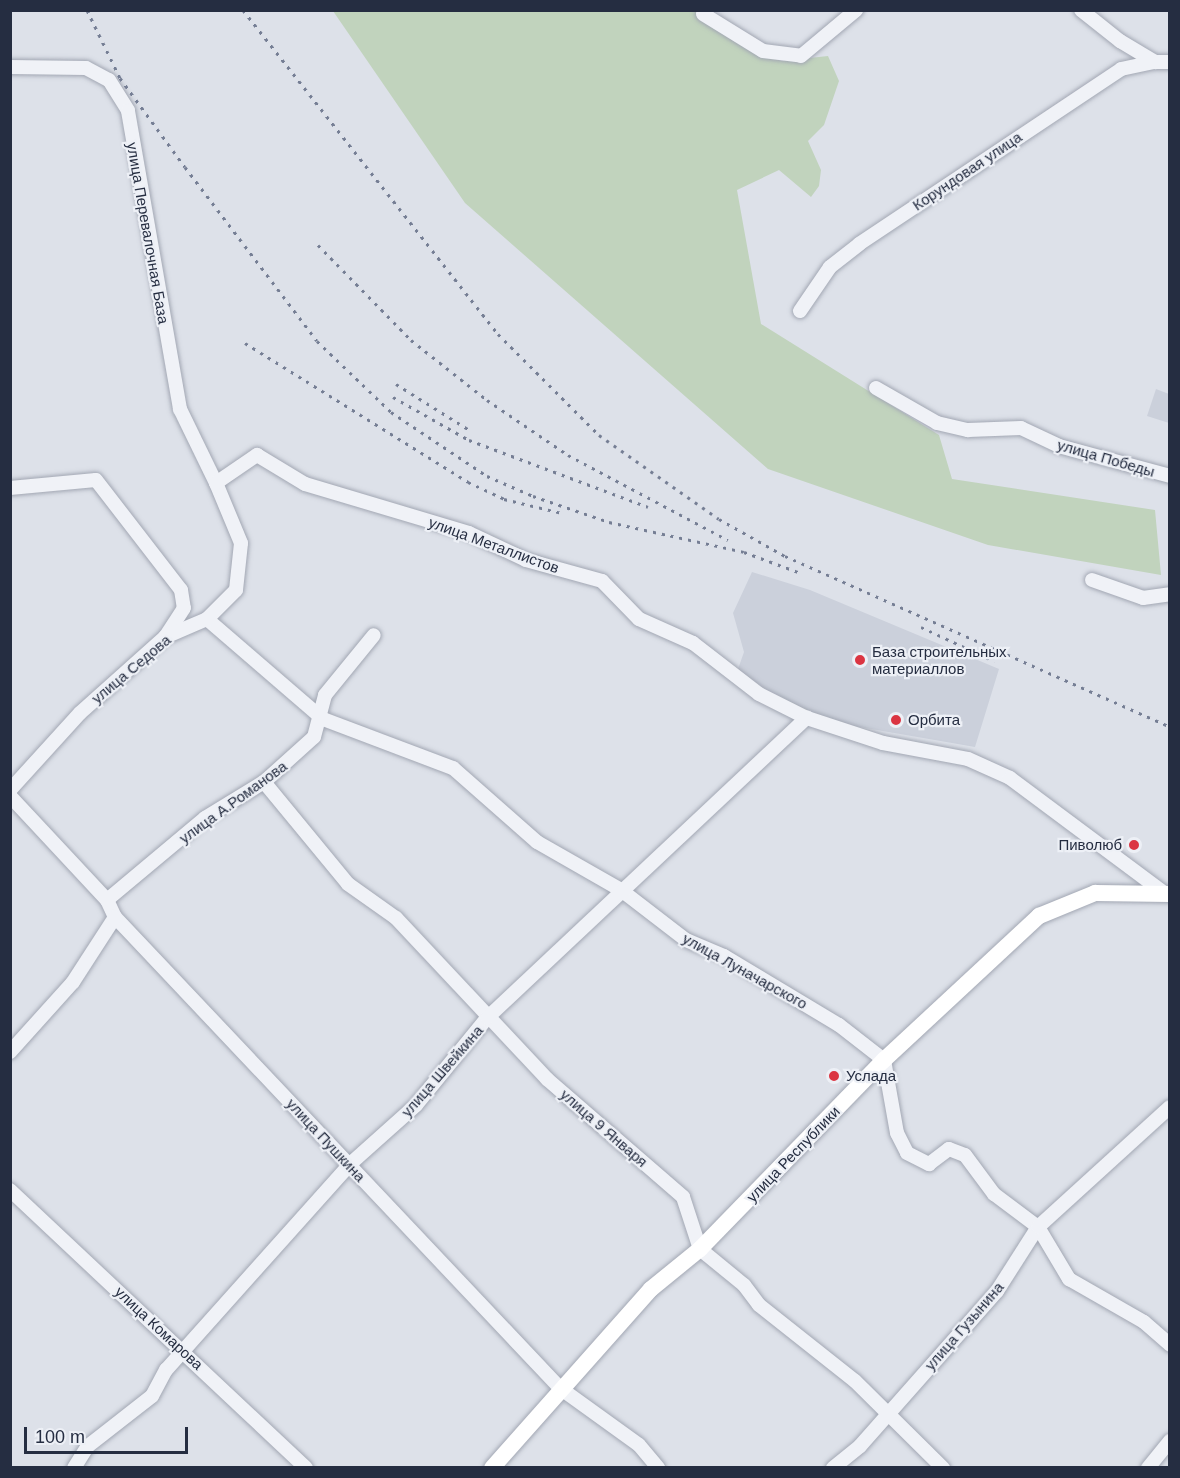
<!DOCTYPE html>
<html>
<head>
<meta charset="utf-8">
<style>
  body { margin:0 }
  #map { position:relative; width:1180px; height:1478px; overflow:hidden; background:#dde1e9; font-family:Helvetica,sans-serif }
  div>[style] { position:absolute }
  .built>* { inset:0; background:#cbd0db }
  .green>* { inset:0; background:#c1d3bd }
  .roads { filter:drop-shadow(0 0 2px #a2a7b3) drop-shadow(0 0 2px #a2a7b3) }
  .minor>* { height:14px; margin:-7px; padding:0 7px; transform-origin:7px; border-radius:7px; background:#f0f2f7 }
  .major>* { height:16px; margin:-8px; padding:0 8px; transform-origin:8px; border-radius:8px; background:#fff }
  .rail>* { height:3px; margin-top:-1.5px; transform-origin:0; background:repeating-linear-gradient(90deg,#757e94 0 3px,transparent 0 9px) }
  .dots>* { width:16px; height:16px; translate:-50% -50%; box-sizing:border-box; border:3px solid #edf0f6; border-radius:50% }
  span { translate:-50% -50%; white-space:nowrap; text-align:center; line-height:1.15; -webkit-text-stroke:4.5px #edf0f6; paint-order:stroke }
  .street-label { font-size:15px; color:#252d41 }
  .poi-label { font-size:15px; color:#252d41 }
  .left { translate:0 -50%; text-align:left }
  .right { translate:-100% -50%; text-align:right }
  .frame { position:absolute; inset:0; border:12px solid #252d41; pointer-events:none }
  .scale { position:absolute; left:24px; top:1427px; width:164px; height:27px; box-sizing:border-box; border:3px solid #252d41; border-top:0; padding-left:8px; font-size:18px; line-height:21px; white-space:nowrap; color:#252d41; -webkit-text-stroke:4px #edf0f6; paint-order:stroke }
</style>
</head>
<body>
<div id="map">
  <div class="built">
    <div style="clip-path:polygon(1156px 389px,1169px 394px,1169px 423px,1147px 416px)"></div>
    <div style="clip-path:polygon(752px 572px,810px 590px,999px 669px,975px 747px,831px 722px,769px 692px,738px 669px,744px 652px,733px 613px)"></div>
  </div>
  <div class="green">
    <div style="clip-path:polygon(333px 11px,705px 11px,701px 21px,782px 61px,828px 56px,839px 81px,824px 125px,808px 141px,821px 170px,819px 186px,811px 197px,779px 170px,737px 190px,761px 324px,939px 435px,952px 479px,1155px 510px,1161px 575px,988px 545px,768px 469px,465px 203px)"></div>
  </div>
  <div class="roads">
    <div class="minor">
      <div style="left:1081px;top:10px;width:50px;rotate:38.5deg"></div>
      <div style="left:1120px;top:41px;width:41px;rotate:31deg"></div>
      <div style="left:1155px;top:62px;width:15px"></div>
      <div style="left:703px;top:14px;width:70px;rotate:31.7deg"></div>
      <div style="left:763px;top:51px;width:38px;rotate:7deg"></div>
      <div style="left:801px;top:56px;width:72px;rotate:-39.9deg"></div>
      <div style="left:10px;top:67px;width:76px;rotate:0.8deg"></div>
      <div style="left:86px;top:68px;width:26px;rotate:28deg"></div>
      <div style="left:109px;top:80px;width:36px;rotate:58deg"></div>
      <div style="left:128px;top:111px;width:303px;rotate:80.1deg"></div>
      <div style="left:180px;top:409px;width:82px;rotate:64.1deg"></div>
      <div style="left:800px;top:311px;width:53px;rotate:-55.7deg"></div>
      <div style="left:830px;top:267px;width:37px;rotate:-38deg"></div>
      <div style="left:859px;top:244px;width:315px;rotate:-33.7deg"></div>
      <div style="left:1121px;top:69px;width:35px;rotate:-12deg"></div>
      <div style="left:876px;top:388px;width:70px;rotate:29.8deg"></div>
      <div style="left:937px;top:423px;width:32px;rotate:13deg"></div>
      <div style="left:968px;top:430px;width:53px;rotate:-2.2deg"></div>
      <div style="left:1021px;top:428px;width:42px;rotate:25.3deg"></div>
      <div style="left:1059px;top:446px;width:115px;rotate:15.1deg"></div>
      <div style="left:10px;top:488px;width:86px;rotate:-5.3deg"></div>
      <div style="left:96px;top:480px;width:139px;rotate:52.3deg"></div>
      <div style="left:181px;top:590px;width:18px;rotate:81deg"></div>
      <div style="left:184px;top:608px;width:35px;rotate:123deg"></div>
      <div style="left:1092px;top:580px;width:54px;rotate:19.4deg"></div>
      <div style="left:1143px;top:598px;width:27px;rotate:-8deg"></div>
      <div style="left:207px;top:619px;width:153px;rotate:40.8deg"></div>
      <div style="left:323px;top:719px;width:139px;rotate:20.7deg"></div>
      <div style="left:453px;top:768px;width:112px;rotate:41.4deg"></div>
      <div style="left:537px;top:842px;width:97px;rotate:29.7deg"></div>
      <div style="left:621px;top:890px;width:82px;rotate:37.6deg"></div>
      <div style="left:686px;top:940px;width:41px;rotate:22.8deg"></div>
      <div style="left:724px;top:956px;width:134px;rotate:31deg"></div>
      <div style="left:839px;top:1025px;width:57px;rotate:37.9deg"></div>
      <div style="left:884px;top:1060px;width:74px;rotate:79.9deg"></div>
      <div style="left:897px;top:1133px;width:22px;rotate:63deg"></div>
      <div style="left:907px;top:1153px;width:25px;rotate:27deg"></div>
      <div style="left:929px;top:1164px;width:25px;rotate:-37deg"></div>
      <div style="left:949px;top:1149px;width:17px;rotate:21deg"></div>
      <div style="left:965px;top:1155px;width:49px;rotate:53.4deg"></div>
      <div style="left:994px;top:1194px;width:55px;rotate:36.9deg"></div>
      <div style="left:1038px;top:1227px;width:61px;rotate:59.2deg"></div>
      <div style="left:1069px;top:1279px;width:86px;rotate:29.8deg"></div>
      <div style="left:1144px;top:1322px;width:35px;rotate:41deg"></div>
      <div style="left:264px;top:782px;width:132px;rotate:50.5deg"></div>
      <div style="left:348px;top:884px;width:59px;rotate:35.3deg"></div>
      <div style="left:396px;top:918px;width:221px;rotate:46.8deg"></div>
      <div style="left:547px;top:1079px;width:180px;rotate:40.9deg"></div>
      <div style="left:683px;top:1197px;width:55px;rotate:71.9deg"></div>
      <div style="left:700px;top:1249px;width:57px;rotate:39.3deg"></div>
      <div style="left:744px;top:1285px;width:25px;rotate:53deg"></div>
      <div style="left:759px;top:1305px;width:122px;rotate:38.4deg"></div>
      <div style="left:855px;top:1381px;width:124px;rotate:44.7deg"></div>
      <div style="left:10px;top:790px;width:104px;rotate:-47.7deg"></div>
      <div style="left:80px;top:713px;width:114px;rotate:-41.8deg"></div>
      <div style="left:165px;top:637px;width:46px;rotate:-23.2deg"></div>
      <div style="left:207px;top:619px;width:41px;rotate:-45deg"></div>
      <div style="left:236px;top:590px;width:47px;rotate:-83.9deg"></div>
      <div style="left:241px;top:543px;width:65px;rotate:-112.6deg"></div>
      <div style="left:216px;top:483px;width:50px;rotate:-34.3deg"></div>
      <div style="left:257px;top:455px;width:56px;rotate:31.1deg"></div>
      <div style="left:305px;top:484px;width:171px;rotate:16.6deg"></div>
      <div style="left:469px;top:533px;width:63px;rotate:25.3deg"></div>
      <div style="left:526px;top:560px;width:79px;rotate:15.4deg"></div>
      <div style="left:602px;top:581px;width:53px;rotate:45.8deg"></div>
      <div style="left:639px;top:619px;width:59px;rotate:24deg"></div>
      <div style="left:693px;top:643px;width:83px;rotate:37.7deg"></div>
      <div style="left:759px;top:694px;width:54px;rotate:26.6deg"></div>
      <div style="left:807px;top:718px;width:80px;rotate:18.2deg"></div>
      <div style="left:883px;top:743px;width:86px;rotate:10.7deg"></div>
      <div style="left:968px;top:759px;width:46px;rotate:24.3deg"></div>
      <div style="left:1010px;top:778px;width:191px;rotate:36.7deg"></div>
      <div style="left:10px;top:796px;width:142px;rotate:47deg"></div>
      <div style="left:107px;top:900px;width:19px;rotate:65deg"></div>
      <div style="left:115px;top:917px;width:648px;rotate:46.63deg"></div>
      <div style="left:560px;top:1388px;width:97px;rotate:35.8deg"></div>
      <div style="left:639px;top:1445px;width:30px;rotate:50deg"></div>
      <div style="left:107px;top:900px;width:128px;rotate:-39.9deg"></div>
      <div style="left:205px;top:818px;width:69px;rotate:-31.4deg"></div>
      <div style="left:264px;top:782px;width:67px;rotate:-42deg"></div>
      <div style="left:314px;top:737px;width:43px;rotate:-75.3deg"></div>
      <div style="left:325px;top:695px;width:77px;rotate:-50.8deg"></div>
      <div style="left:10px;top:1052px;width:94px;rotate:-48deg"></div>
      <div style="left:73px;top:982px;width:77px;rotate:-57.1deg"></div>
      <div style="left:10px;top:1190px;width:406px;rotate:43.2deg"></div>
      <div style="left:74px;top:1468px;width:26px;rotate:-58deg"></div>
      <div style="left:88px;top:1446px;width:81px;rotate:-38deg"></div>
      <div style="left:152px;top:1396px;width:30px;rotate:-62deg"></div>
      <div style="left:166px;top:1370px;width:275px;rotate:-48.2deg"></div>
      <div style="left:349px;top:1165px;width:90px;rotate:-41.8deg"></div>
      <div style="left:416px;top:1105px;width:112px;rotate:-50.8deg"></div>
      <div style="left:487px;top:1018px;width:439px;rotate:-43.2deg"></div>
      <div style="left:833px;top:1468px;width:35px;rotate:-39deg"></div>
      <div style="left:860px;top:1446px;width:207px;rotate:-48.5deg"></div>
      <div style="left:997px;top:1291px;width:76px;rotate:-57.4deg"></div>
      <div style="left:1038px;top:1227px;width:178px;rotate:-42.3deg"></div>
      <div style="left:1148px;top:1468px;width:35px;rotate:-51deg"></div>
    </div>
    <div class="major">
      <div style="left:492px;top:1468px;width:239px;rotate:-48.4deg"></div>
      <div style="left:651px;top:1289px;width:63px;rotate:-39.2deg"></div>
      <div style="left:700px;top:1249px;width:264px;rotate:-45.8deg"></div>
      <div style="left:884px;top:1060px;width:212px;rotate:-42.9deg"></div>
      <div style="left:1039px;top:916px;width:61px;rotate:-22.3deg"></div>
      <div style="left:1095px;top:893px;width:75px;rotate:0.8deg"></div>
    </div>
  </div>
  <div class="rail">
    <div style="left:87px;top:10px;width:76px;rotate:64.1deg"></div>
    <div style="left:120px;top:78px;width:110px;rotate:53.9deg"></div>
    <div style="left:185px;top:167px;width:218px;rotate:52.8deg"></div>
    <div style="left:317px;top:341px;width:103px;rotate:43.8deg"></div>
    <div style="left:391px;top:412px;width:115px;rotate:33.7deg"></div>
    <div style="left:487px;top:476px;width:50px;rotate:23.5deg"></div>
    <div style="left:533px;top:496px;width:80px;rotate:18.9deg"></div>
    <div style="left:609px;top:522px;width:138px;rotate:12.5deg"></div>
    <div style="left:744px;top:552px;width:58px;rotate:20.3deg"></div>
    <div style="left:243px;top:10px;width:412px;rotate:51.8deg"></div>
    <div style="left:498px;top:334px;width:143px;rotate:45deg"></div>
    <div style="left:599px;top:435px;width:146px;rotate:35deg"></div>
    <div style="left:719px;top:519px;width:76px;rotate:29.3deg"></div>
    <div style="left:785px;top:556px;width:421px;rotate:23.9deg"></div>
    <div style="left:318px;top:245px;width:133px;rotate:45.6deg"></div>
    <div style="left:411px;top:340px;width:97px;rotate:38.3deg"></div>
    <div style="left:487px;top:400px;width:98px;rotate:34.2deg"></div>
    <div style="left:568px;top:455px;width:181px;rotate:28deg"></div>
    <div style="left:245px;top:343px;width:263px;rotate:31.9deg"></div>
    <div style="left:468px;top:482px;width:40px;rotate:25deg"></div>
    <div style="left:504px;top:499px;width:60px;rotate:13.6deg"></div>
    <div style="left:396px;top:384px;width:89px;rotate:32.1deg"></div>
    <div style="left:393px;top:397px;width:87px;rotate:29.5deg"></div>
    <div style="left:469px;top:440px;width:191px;rotate:20.5deg"></div>
    <div style="left:921px;top:627px;width:81px;rotate:25deg"></div>
  </div>
  <div class="dots">
    <div style="left:860px;top:660px;background:#db3542"></div>
    <div style="left:896px;top:720px;background:#db3542"></div>
    <div style="left:1134px;top:845px;background:#db3542"></div>
    <div style="left:834px;top:1076px;background:#db3542"></div>
  </div>
  <div class="street-label">
    <span style="left:967px;top:171px;rotate:-34deg">Корундовая улица</span>
    <span style="left:148px;top:233px;rotate:80deg">улица Перевалочная База</span>
    <span style="left:1106px;top:458px;rotate:16deg">улица Победы</span>
    <span style="left:494px;top:545px;rotate:20deg">улица Металлистов</span>
    <span style="left:131px;top:669px;rotate:-40deg">улица Седова</span>
    <span style="left:233px;top:802px;rotate:-36deg">улица А.Романова</span>
    <span style="left:745px;top:971px;rotate:29deg">улица Луначарского</span>
    <span style="left:442px;top:1071px;rotate:-49deg">улица Швейкина</span>
    <span style="left:604px;top:1128px;rotate:41deg">улица 9 Января</span>
    <span style="left:326px;top:1140px;rotate:47deg">улица Пушкина</span>
    <span style="left:793px;top:1154px;rotate:-46deg">улица Республики</span>
    <span style="left:964px;top:1326px;rotate:-49deg">улица Гузынина</span>
    <span style="left:159px;top:1328px;rotate:43deg">улица Комарова</span>
  </div>
  <div class="poi-label">
    <span class="left" style="left:872px;top:660px">База cтроительных<br>материаллов</span>
    <span class="left" style="left:908px;top:720px">Орбита</span>
    <span class="right" style="left:1122px;top:845px">Пиволюб</span>
    <span class="left" style="left:846px;top:1076px">Услада</span>
  </div>
  <div class="frame"></div>
  <div class="scale">100 m</div>
</div>
</body>
</html>
